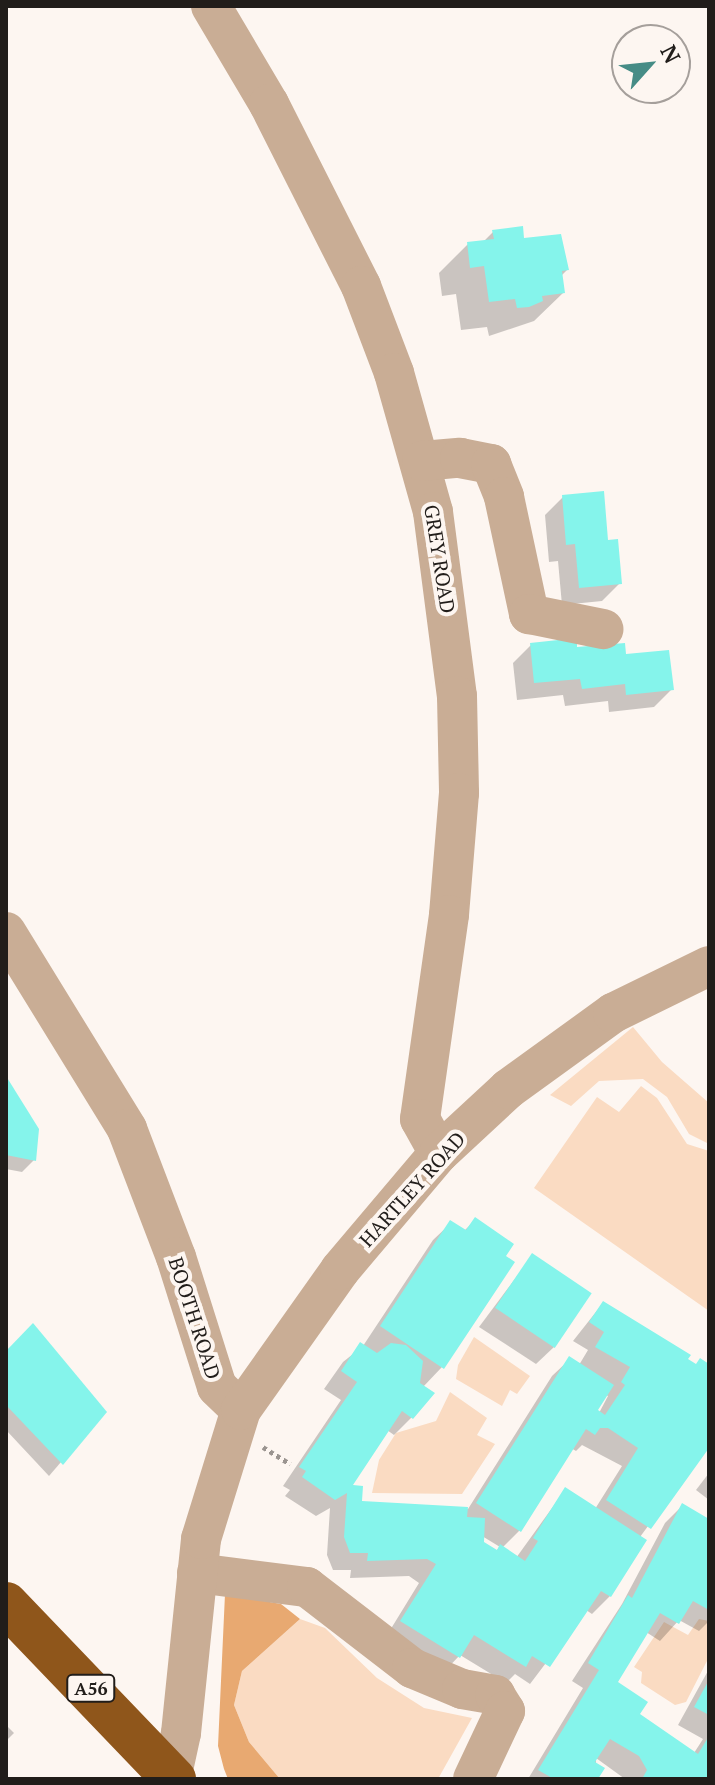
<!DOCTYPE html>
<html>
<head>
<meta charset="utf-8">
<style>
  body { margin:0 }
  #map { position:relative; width:715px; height:1785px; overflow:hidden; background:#fdf6f1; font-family:"PT Serif",serif }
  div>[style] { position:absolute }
  .green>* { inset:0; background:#fadbc2 }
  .forest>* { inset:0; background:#e8a971 }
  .shadow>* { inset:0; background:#0003 }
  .building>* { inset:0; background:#85f4eb; transform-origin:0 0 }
  .path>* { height:5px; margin-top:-2.5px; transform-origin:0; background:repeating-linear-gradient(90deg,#9a9490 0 4px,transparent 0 8px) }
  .minor>* { height:40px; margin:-20px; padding:0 20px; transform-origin:20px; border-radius:20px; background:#c9ad95 }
  .highway>* { height:44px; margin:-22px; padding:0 22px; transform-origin:22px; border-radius:22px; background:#8f561b }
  span { translate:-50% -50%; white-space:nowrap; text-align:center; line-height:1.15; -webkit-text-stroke:8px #fdf6f1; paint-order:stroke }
  .shield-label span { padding:2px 6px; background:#fdf6f1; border:2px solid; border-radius:6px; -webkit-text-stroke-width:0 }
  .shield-label { font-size:18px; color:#211d1a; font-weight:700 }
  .street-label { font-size:20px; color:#211d1a }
  .frame { position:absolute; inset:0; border:8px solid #211d1a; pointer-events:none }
  .north { position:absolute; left:611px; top:24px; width:80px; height:80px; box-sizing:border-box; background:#fdf6f1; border:2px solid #a59f9b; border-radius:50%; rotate:63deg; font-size:22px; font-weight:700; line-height:32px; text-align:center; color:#211d1a }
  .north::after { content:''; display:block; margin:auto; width:28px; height:36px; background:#468c86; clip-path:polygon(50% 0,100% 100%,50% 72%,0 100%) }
</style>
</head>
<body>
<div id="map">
  <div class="green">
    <div style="clip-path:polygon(633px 1027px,662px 1062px,709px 1103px,709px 1144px,689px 1134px,667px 1097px,643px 1079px,599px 1081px,571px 1106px,550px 1095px)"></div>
    <div style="clip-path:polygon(641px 1086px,657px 1098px,687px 1144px,709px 1151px,709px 1311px,534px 1188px,597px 1097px,619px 1112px)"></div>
    <div style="clip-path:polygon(474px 1337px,530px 1376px,517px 1394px,510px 1390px,502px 1406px,456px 1379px,458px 1365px)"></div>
    <div style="clip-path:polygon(450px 1392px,487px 1418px,477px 1435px,495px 1444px,462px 1494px,372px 1493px,379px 1460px,396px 1433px,436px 1421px)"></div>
    <div style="clip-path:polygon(300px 1619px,325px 1628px,377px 1678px,424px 1708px,472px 1718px,438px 1779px,280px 1779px,249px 1742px,234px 1705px,242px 1671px)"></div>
    <div style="clip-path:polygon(699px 1619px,709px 1621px,709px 1657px,686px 1702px,675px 1705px,641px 1683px,642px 1672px,634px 1667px,664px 1622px,688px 1635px)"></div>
  </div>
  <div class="forest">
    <div style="clip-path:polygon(225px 1594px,281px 1604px,300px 1619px,242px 1671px,234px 1705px,249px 1742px,280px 1779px,228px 1779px,224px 1769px,218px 1746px)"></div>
  </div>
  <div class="shadow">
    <div style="clip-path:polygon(493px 232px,523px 240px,567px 270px,561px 276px,563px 293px,534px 321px,489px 336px,487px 327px,461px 330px,456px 294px,442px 296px,439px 273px,468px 244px,483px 242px)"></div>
    <div style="clip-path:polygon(563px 497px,606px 542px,620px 583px,602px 601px,562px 605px,558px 561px,549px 562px,545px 515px)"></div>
    <div style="clip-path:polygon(531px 645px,625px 656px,672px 689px,654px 707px,609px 712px,608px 701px,565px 706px,563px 695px,517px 700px,513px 663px)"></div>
    <div style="clip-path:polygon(6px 1079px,36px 1129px,34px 1160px,22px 1172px,6px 1169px)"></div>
    <div style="clip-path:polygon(evenodd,475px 1220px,442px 1367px,423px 1387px,412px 1417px,394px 1435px,387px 1430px,349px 1487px,360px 1503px,468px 1509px,552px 1376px,570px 1359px,579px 1365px,588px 1350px,573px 1341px,603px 1303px,695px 1366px,709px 1366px,709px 1443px,640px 1537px,610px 1596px,592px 1614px,586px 1610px,530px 1684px,515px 1674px,506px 1683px,460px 1655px,441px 1675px,384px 1640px,419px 1583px,409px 1576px,350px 1578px,351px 1570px,333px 1570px,327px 1555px,330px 1508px,316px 1516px,285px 1496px,290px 1490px,283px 1486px,341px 1400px,324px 1389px,343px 1362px,363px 1346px,433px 1240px,451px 1223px,464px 1231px,475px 1220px,606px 1395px,608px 1396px,599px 1413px,595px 1411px,606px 1395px,475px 1220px,582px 1445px,622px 1466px,595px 1509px,565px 1490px,516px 1558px,502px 1548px,519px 1531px,571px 1448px,576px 1451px,582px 1445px,475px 1220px,482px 1536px,500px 1547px,496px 1551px,482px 1543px,482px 1536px)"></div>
    <div style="clip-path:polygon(532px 1256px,554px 1347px,536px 1364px,479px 1327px)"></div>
    <div style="clip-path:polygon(6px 1354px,104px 1412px,49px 1476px,6px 1430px)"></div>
    <div style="clip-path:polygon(709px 1473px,709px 1500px,696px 1490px)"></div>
    <div style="clip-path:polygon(682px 1506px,709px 1521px,709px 1621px,699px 1631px,679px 1620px,660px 1641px,646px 1632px,616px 1683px,637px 1715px,694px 1753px,703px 1739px,678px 1725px,709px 1669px,709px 1779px,625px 1779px,596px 1758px,596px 1779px,528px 1779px,583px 1688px,572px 1681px,622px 1604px,665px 1523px)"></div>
    <div style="clip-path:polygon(6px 1725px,14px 1733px,6px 1741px)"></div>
  </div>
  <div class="building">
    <div style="clip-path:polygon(523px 226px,524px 238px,561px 234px,569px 270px,562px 271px,565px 293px,542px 296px,543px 301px,529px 307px,517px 308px,515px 299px,489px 302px,484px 266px,470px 268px,467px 242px,494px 239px,492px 230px)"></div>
    <div style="clip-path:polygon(604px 491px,608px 540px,618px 539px,622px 584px,579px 588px,575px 544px,566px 545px,562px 495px)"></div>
    <div style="clip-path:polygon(577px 638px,577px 647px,625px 643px,626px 654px,669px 650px,674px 690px,626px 695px,625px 684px,582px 689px,580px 679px,534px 683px,530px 643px)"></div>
    <div style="clip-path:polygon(6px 1076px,39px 1129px,36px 1161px,6px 1155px)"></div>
    <div style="clip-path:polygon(475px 1217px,514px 1244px,506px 1256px,515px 1262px,444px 1369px,380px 1326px,450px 1220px,466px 1230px)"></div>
    <div style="left:532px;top:1253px;width:72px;height:66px;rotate:34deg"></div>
    <div style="clip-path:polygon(603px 1301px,691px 1355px,688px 1359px,696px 1364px,700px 1358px,709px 1364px,709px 1448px,651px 1529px,606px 1500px,638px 1448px,608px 1428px,600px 1428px,595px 1435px,586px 1429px,521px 1532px,476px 1503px,569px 1356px,614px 1385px,598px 1410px,605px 1415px,625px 1385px,621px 1382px,630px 1367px,595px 1347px,604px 1332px,589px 1322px)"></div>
    <div style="clip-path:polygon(33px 1323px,107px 1412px,63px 1465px,6px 1405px,6px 1351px)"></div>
    <div style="clip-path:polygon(360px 1342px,377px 1353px,391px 1343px,406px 1345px,423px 1361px,420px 1383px,435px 1393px,413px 1419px,402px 1411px,353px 1485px,363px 1486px,362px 1501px,468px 1507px,467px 1517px,485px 1518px,484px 1542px,497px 1550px,500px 1544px,525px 1561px,538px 1541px,533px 1538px,565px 1487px,647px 1540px,611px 1597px,601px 1591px,550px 1667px,532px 1656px,526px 1667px,474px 1635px,460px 1658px,400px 1621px,436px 1564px,427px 1559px,367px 1561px,368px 1553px,350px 1553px,344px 1537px,347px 1493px,335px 1500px,302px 1477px,306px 1471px,299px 1467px,357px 1382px,341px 1371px)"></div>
    <div style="clip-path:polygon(682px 1503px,709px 1519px,709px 1610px,693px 1601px,679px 1624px,660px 1613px,618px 1682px,648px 1702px,640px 1714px,698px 1754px,709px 1736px,709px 1779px,642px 1779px,647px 1770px,639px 1756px,610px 1739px,595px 1762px,605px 1768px,598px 1779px,554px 1779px,538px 1770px,599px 1670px,588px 1663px,628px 1595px,632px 1598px)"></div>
    <div style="clip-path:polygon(709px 1680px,709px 1715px,694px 1707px)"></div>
  </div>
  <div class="path">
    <div style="left:263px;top:1447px;width:32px;rotate:32deg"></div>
  </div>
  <div class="minor">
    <div style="left:211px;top:6px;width:114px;rotate:59.4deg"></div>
    <div style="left:269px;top:104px;width:204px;rotate:63.2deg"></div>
    <div style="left:361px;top:286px;width:93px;rotate:69.2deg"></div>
    <div style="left:394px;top:373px;width:144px;rotate:74.3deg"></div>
    <div style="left:433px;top:512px;width:186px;rotate:82.6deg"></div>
    <div style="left:457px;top:696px;width:97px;rotate:88.8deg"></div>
    <div style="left:459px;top:793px;width:122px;rotate:94.7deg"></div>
    <div style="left:449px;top:915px;width:206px;rotate:98.1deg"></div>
    <div style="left:420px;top:1119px;width:39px;rotate:61deg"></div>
    <div style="left:422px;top:461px;width:38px;rotate:-5deg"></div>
    <div style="left:460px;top:458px;width:32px;rotate:11deg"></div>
    <div style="left:491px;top:464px;width:35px;rotate:68deg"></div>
    <div style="left:504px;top:497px;width:120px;rotate:77.9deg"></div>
    <div style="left:529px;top:614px;width:76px;rotate:11.5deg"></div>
    <div style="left:6px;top:932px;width:231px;rotate:58.4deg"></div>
    <div style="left:127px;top:1129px;width:137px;rotate:69.1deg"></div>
    <div style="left:176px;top:1257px;width:136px;rotate:72.5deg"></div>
    <div style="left:217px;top:1387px;width:33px;rotate:44deg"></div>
    <div style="left:197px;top:1573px;width:111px;rotate:7.3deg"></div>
    <div style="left:307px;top:1587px;width:133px;rotate:37.6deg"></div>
    <div style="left:412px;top:1668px;width:54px;rotate:22.8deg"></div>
    <div style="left:462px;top:1689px;width:34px;rotate:10deg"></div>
    <div style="left:495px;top:1695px;width:19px;rotate:58deg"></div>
    <div style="left:505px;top:1711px;width:75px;rotate:115.2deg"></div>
    <div style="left:171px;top:1779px;width:47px;rotate:-77.7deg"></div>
    <div style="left:181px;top:1733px;width:195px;rotate:-84.1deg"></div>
    <div style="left:201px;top:1539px;width:135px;rotate:-72.8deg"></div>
    <div style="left:241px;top:1410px;width:171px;rotate:-54.7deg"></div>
    <div style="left:340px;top:1270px;width:153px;rotate:-49.8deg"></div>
    <div style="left:439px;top:1153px;width:94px;rotate:-42.8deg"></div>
    <div style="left:508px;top:1089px;width:130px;rotate:-35.9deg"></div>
    <div style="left:613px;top:1013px;width:107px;rotate:-26.1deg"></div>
  </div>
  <div class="highway">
    <div style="left:6px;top:1604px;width:243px;rotate:46.2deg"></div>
  </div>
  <div class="shield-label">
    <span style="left:91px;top:1688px">A56</span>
  </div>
  <div class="street-label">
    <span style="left:440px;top:559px;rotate:81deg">GREY ROAD</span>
    <span style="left:412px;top:1189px;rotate:-48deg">HARTLEY ROAD</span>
    <span style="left:195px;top:1318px;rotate:72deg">BOOTH ROAD</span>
  </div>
  <div class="frame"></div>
  <div class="north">N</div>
</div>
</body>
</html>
